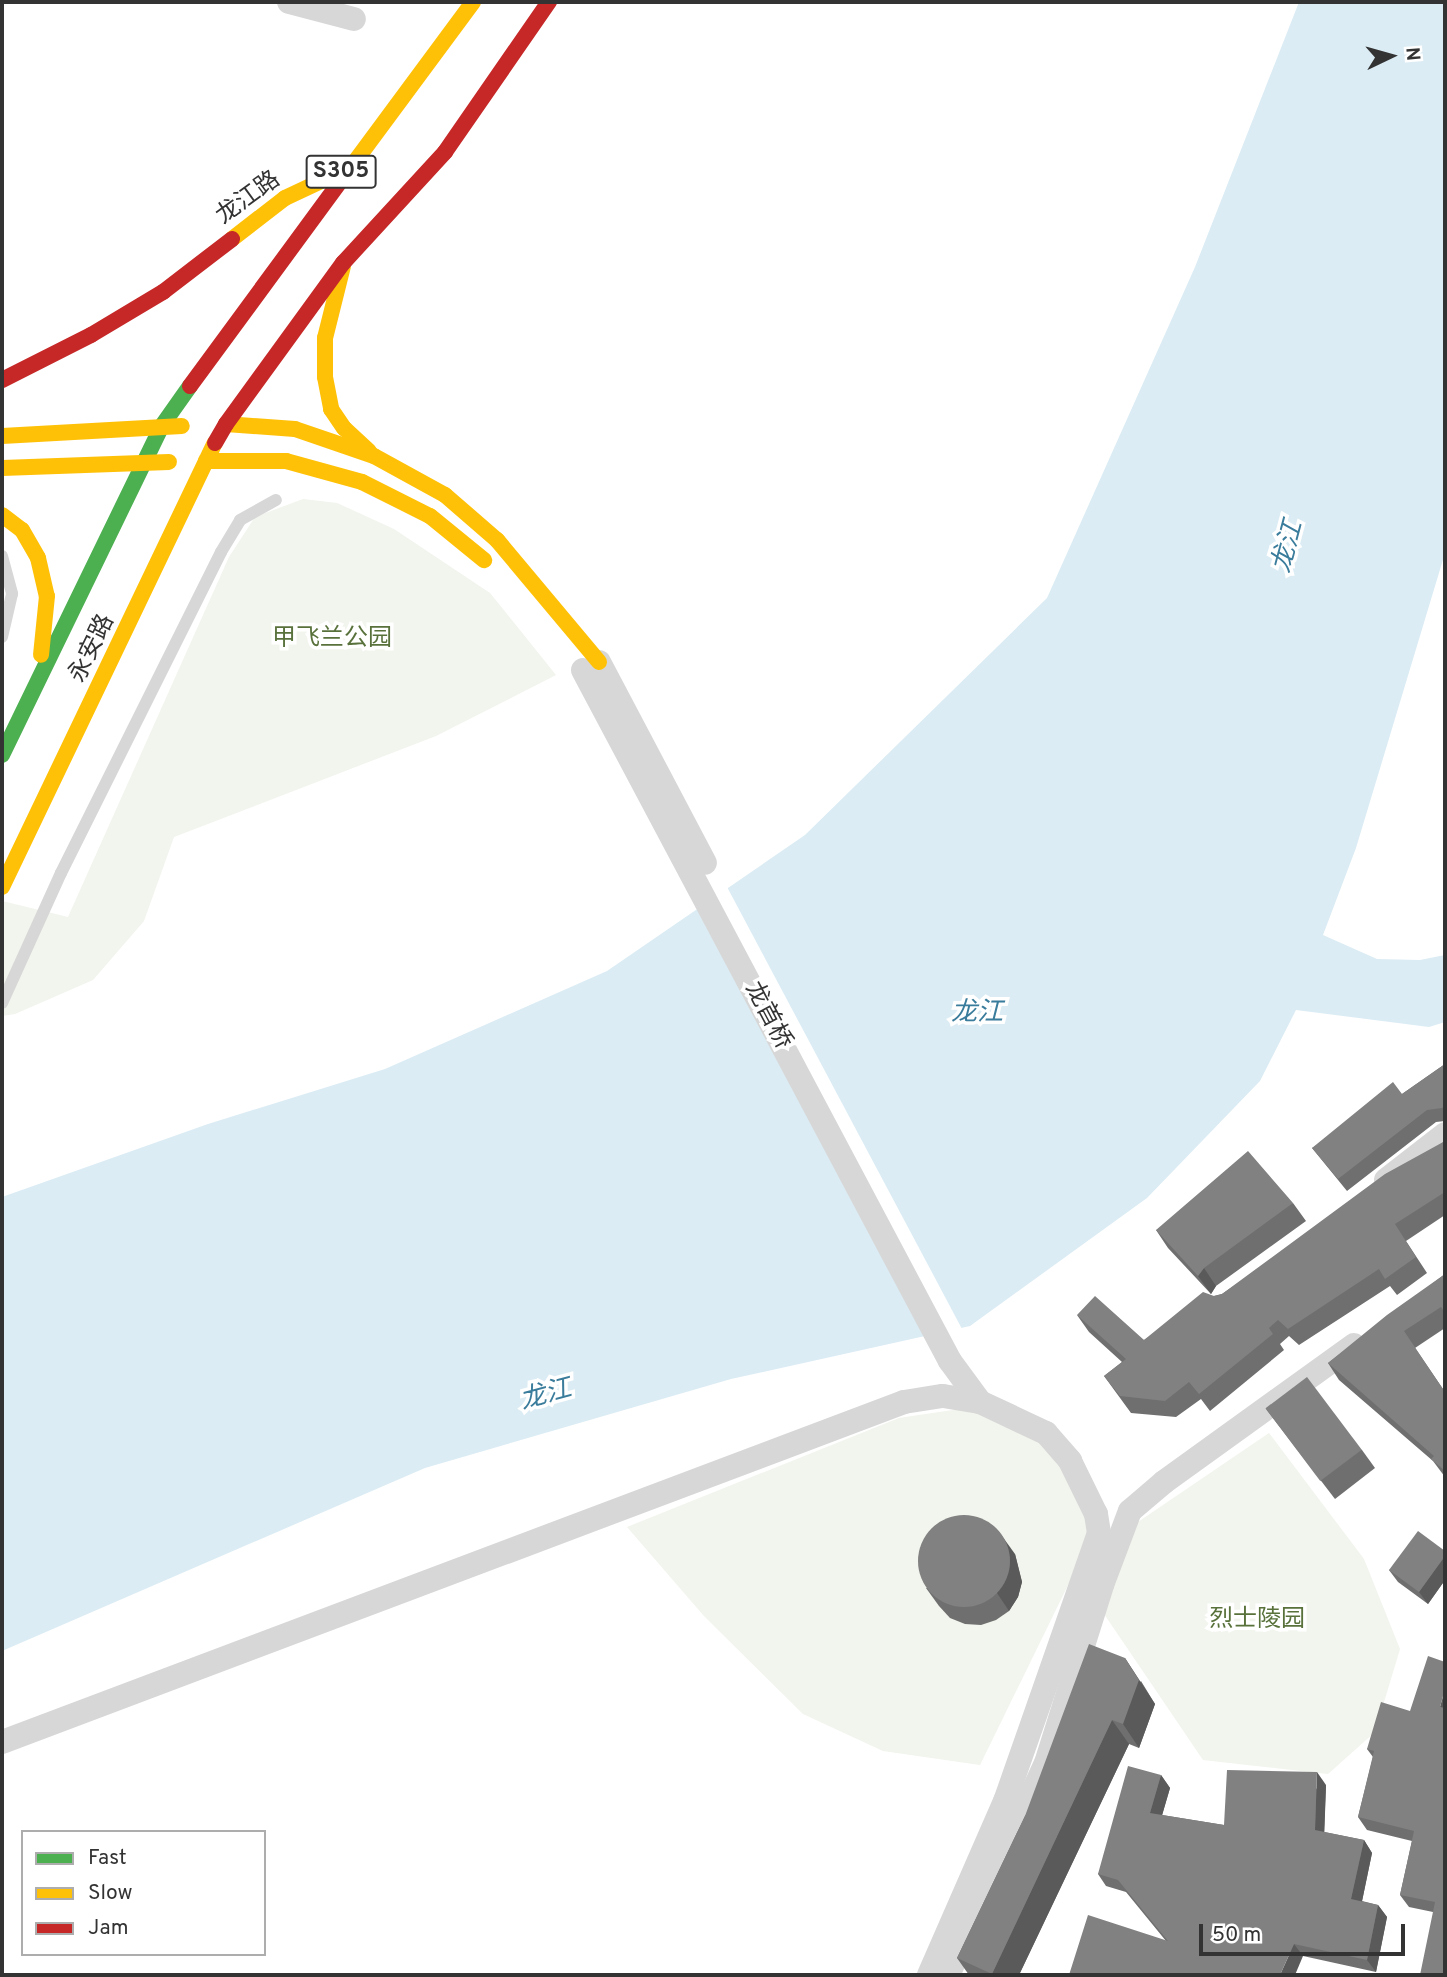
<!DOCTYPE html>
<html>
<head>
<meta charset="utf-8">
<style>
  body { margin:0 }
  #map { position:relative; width:1447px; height:1977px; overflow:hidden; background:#fff; font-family:Overpass,"Noto Sans SC",sans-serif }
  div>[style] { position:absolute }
  .green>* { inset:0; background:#f1f5ed }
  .water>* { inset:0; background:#dbecf4 }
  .pier>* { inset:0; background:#fff; transform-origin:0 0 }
  .lane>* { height:12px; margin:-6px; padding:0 6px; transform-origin:6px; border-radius:6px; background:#d7d7d7 }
  .street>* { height:24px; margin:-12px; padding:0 12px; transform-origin:12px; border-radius:12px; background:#d7d7d7 }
  .fast>* { height:16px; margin:-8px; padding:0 8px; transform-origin:8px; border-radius:8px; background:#4caf50 }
  .slow>* { height:16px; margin:-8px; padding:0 8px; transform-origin:8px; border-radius:8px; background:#ffc107 }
  .jam>* { height:16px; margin:-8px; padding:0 8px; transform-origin:8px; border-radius:8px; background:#c62828 }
  .wall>* { inset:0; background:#6f6f6f }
  .shaded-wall>* { inset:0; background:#5a5a5a }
  .building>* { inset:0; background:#818181; transform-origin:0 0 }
  .round { border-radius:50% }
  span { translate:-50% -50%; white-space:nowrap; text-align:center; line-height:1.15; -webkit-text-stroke:7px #fff; paint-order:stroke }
  .shield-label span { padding:2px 5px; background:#fff; border:2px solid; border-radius:5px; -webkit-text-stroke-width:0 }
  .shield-label { font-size:23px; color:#333; font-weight:700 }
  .street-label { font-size:24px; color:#333 }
  .park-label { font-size:24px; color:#59723c }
  .water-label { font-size:26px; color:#3a7c9b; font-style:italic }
  .frame { position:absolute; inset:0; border:4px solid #333; pointer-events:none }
  .legend { position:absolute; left:21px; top:1830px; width:245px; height:126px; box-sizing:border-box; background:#fff; border:2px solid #adadad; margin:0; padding:9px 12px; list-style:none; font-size:21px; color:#333 }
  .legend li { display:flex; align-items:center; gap:14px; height:35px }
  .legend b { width:35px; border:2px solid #adadad }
  .north { position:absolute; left:1356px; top:21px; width:70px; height:70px; -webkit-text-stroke:5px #fff; paint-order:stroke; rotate:85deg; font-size:19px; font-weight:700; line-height:28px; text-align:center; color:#333 }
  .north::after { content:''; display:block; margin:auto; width:24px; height:32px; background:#333; clip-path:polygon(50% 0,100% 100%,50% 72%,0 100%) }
  .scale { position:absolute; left:1199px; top:1924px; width:206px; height:32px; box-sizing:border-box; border:4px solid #333; border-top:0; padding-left:9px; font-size:21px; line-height:24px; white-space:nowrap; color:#333; -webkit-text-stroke:5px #fff; paint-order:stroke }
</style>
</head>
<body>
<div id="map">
  <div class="green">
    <div style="clip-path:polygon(303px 499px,337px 503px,394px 529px,490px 593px,556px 675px,436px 736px,174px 837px,144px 921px,93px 980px,15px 1014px,2px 1016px,2px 901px,68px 917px,229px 557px,255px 517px)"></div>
    <div style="clip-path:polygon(966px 1408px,1044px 1440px,1067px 1470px,1093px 1534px,980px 1765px,883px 1751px,803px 1714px,704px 1616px,627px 1527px,899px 1418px)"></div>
    <div style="clip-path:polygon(1269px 1433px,1364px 1559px,1400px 1649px,1375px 1732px,1328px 1774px,1203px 1760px,1100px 1608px,1138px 1522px)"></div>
  </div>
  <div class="water">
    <div style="clip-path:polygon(1299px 2px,1445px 2px,1445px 553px,1356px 848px,1323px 935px,1377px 959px,1420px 960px,1445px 955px,1445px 1022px,1429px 1027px,1296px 1010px,1260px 1081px,1147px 1198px,970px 1326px,731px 1379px,425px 1468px,2px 1651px,2px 1197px,208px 1124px,385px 1069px,607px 971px,805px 835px,1047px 598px,1195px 267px)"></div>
  </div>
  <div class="pier">
    <div style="left:726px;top:885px;width:505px;height:37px;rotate:62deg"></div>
  </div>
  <div class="lane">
    <div style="left:2px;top:556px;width:39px;rotate:75deg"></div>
    <div style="left:12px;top:594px;width:44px;rotate:103.1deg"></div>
    <div style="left:2px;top:1003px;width:143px;rotate:-65.6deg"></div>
    <div style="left:61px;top:873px;width:359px;rotate:-63.5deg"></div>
    <div style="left:221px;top:552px;width:37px;rotate:-59deg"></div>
    <div style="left:240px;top:520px;width:41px;rotate:-29.1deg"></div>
  </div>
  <div class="street">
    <div style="left:289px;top:2px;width:67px;rotate:14.7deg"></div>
    <div style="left:599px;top:662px;width:227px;rotate:62.2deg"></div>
    <div style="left:583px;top:670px;width:782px;rotate:62.03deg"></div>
    <div style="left:950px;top:1361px;width:51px;rotate:53.8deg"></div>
    <div style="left:1386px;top:1180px;width:75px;rotate:-37.9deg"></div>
    <div style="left:2px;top:1742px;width:964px;rotate:-20.65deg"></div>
    <div style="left:904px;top:1402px;width:39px;rotate:-9deg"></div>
    <div style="left:943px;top:1396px;width:37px;rotate:9deg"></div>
    <div style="left:980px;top:1402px;width:73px;rotate:25.2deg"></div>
    <div style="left:1046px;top:1433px;width:37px;rotate:49deg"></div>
    <div style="left:1070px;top:1461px;width:59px;rotate:63.9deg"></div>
    <div style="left:1096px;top:1514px;width:19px;rotate:81deg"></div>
    <div style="left:1099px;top:1533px;width:284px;rotate:109.3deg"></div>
    <div style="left:1005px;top:1801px;width:190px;rotate:113.6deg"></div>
    <div style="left:948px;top:1975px;width:234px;rotate:-65.2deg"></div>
    <div style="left:1046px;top:1763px;width:187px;rotate:-72.5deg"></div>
    <div style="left:1102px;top:1585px;width:79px;rotate:-69.3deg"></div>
    <div style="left:1130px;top:1511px;width:45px;rotate:-40.5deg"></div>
    <div style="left:1164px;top:1482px;width:234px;rotate:-35.8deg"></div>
  </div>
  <div class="fast">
    <div style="left:2px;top:755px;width:365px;rotate:-64.1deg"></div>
    <div style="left:161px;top:427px;width:50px;rotate:-54.7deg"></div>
  </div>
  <div class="slow">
    <div style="left:232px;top:239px;width:67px;rotate:-37.7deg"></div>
    <div style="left:285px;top:198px;width:73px;rotate:-25.2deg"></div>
    <div style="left:351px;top:167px;width:205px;rotate:-53.5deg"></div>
    <div style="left:343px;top:266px;width:74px;rotate:104deg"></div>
    <div style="left:325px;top:338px;width:39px;rotate:90deg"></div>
    <div style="left:325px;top:377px;width:33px;rotate:79deg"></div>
    <div style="left:331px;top:409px;width:23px;rotate:56deg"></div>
    <div style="left:344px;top:428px;width:34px;rotate:43deg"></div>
    <div style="left:226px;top:424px;width:69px;rotate:4.1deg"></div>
    <div style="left:295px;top:429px;width:83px;rotate:18.9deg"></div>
    <div style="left:374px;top:456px;width:81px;rotate:28.8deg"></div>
    <div style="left:445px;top:495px;width:69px;rotate:40.9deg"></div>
    <div style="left:497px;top:540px;width:159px;rotate:50.1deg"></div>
    <div style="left:2px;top:436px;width:180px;rotate:-3.2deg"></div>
    <div style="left:206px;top:461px;width:80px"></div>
    <div style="left:286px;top:461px;width:79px;rotate:15.4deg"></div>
    <div style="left:362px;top:482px;width:76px;rotate:26.6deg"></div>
    <div style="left:430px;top:516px;width:70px;rotate:39.2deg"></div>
    <div style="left:2px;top:468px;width:167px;rotate:-2.1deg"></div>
    <div style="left:2px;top:515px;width:25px;rotate:37deg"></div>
    <div style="left:22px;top:530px;width:32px;rotate:60deg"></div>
    <div style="left:38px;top:558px;width:39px;rotate:77deg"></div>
    <div style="left:47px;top:596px;width:59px;rotate:95.8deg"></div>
    <div style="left:2px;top:887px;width:492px;rotate:-64.4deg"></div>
  </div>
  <div class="jam">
    <div style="left:2px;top:380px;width:100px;rotate:-26.8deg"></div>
    <div style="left:91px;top:335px;width:84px;rotate:-30.8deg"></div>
    <div style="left:163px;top:292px;width:87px;rotate:-37.5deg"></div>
    <div style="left:190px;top:386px;width:272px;rotate:-53.7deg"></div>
    <div style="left:215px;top:443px;width:22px;rotate:-60deg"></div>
    <div style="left:226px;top:424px;width:199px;rotate:-54deg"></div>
    <div style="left:343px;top:263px;width:151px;rotate:-47.4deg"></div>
    <div style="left:445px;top:152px;width:183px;rotate:-55.3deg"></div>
  </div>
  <div class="wall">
    <div style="clip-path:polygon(1445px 1064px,1445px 1121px,1436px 1122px,1347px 1191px,1312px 1148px,1402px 1094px)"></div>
    <div style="clip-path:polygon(1445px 1141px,1445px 1215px,1406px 1241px,1427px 1273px,1397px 1295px,1390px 1286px,1299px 1345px,1289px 1336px,1280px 1344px,1284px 1350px,1210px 1411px,1201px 1399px,1176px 1417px,1131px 1413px,1104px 1376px,1122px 1362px,1089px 1332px,1077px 1315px,1144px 1340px,1214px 1296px,1222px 1294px)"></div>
    <div style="clip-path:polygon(1293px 1203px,1306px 1221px,1216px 1286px,1211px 1294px,1168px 1248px,1156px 1230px)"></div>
    <div style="clip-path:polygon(1445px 1274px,1445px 1328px,1415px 1348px,1445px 1392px,1445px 1477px,1433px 1461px,1339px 1380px,1328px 1363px)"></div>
    <div style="clip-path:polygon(1266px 1409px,1362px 1450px,1375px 1468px,1335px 1499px)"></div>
    <div style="clip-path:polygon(1445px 1551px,1445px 1580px,1428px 1604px,1398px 1582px,1389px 1570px)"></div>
    <div style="clip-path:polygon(1015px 1554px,1022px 1582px,1018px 1597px,1009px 1611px,996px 1620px,981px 1625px,965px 1624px,950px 1618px,939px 1606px,926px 1588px)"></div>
    <div style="clip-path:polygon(1141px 1681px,1155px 1704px,1139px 1748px,1129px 1744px,1019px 1975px,969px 1975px,957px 1958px,1025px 1816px)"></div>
    <div style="clip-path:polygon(1410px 1711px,1445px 1975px,1433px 1912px,1409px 1907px,1400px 1895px,1412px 1841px,1367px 1830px,1358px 1817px,1373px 1757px,1367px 1749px)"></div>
    <div style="clip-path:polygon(1161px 1775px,1170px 1788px,1162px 1815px,1224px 1825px,1326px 1785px,1324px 1832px,1364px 1840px,1372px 1853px,1362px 1901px,1378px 1905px,1387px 1917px,1376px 1972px,1303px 1956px,1166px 1941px,1126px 1892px,1106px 1886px,1098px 1874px)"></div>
  </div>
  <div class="shaded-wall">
    <div style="clip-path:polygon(1204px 1268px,1216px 1286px,1211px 1294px,1198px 1276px)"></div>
    <div style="clip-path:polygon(1002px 1536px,1015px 1554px,1022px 1582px,1018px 1597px,1009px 1611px,997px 1593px)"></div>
    <div style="clip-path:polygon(1445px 1556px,1445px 1580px,1428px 1604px,1419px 1592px)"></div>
    <div style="clip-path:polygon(1125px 1658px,1155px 1704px,1139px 1748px,1123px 1724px)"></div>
    <div style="clip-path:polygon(1445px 1689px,1445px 1714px,1440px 1707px)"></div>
    <div style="clip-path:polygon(1112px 1720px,1129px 1744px,1019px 1975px,993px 1975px,992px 1974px)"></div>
    <div style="clip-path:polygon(1317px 1772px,1326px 1785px,1324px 1842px,1315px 1830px)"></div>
    <div style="clip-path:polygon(1161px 1775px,1170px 1788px,1159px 1826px,1150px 1813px)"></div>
    <div style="clip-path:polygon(1364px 1840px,1372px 1853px,1360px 1911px,1351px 1899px)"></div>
    <div style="clip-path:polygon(1378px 1905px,1387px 1917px,1376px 1972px,1367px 1960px)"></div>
    <div style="clip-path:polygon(1294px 1944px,1303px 1956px,1295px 1975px,1280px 1975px)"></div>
  </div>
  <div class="building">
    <div style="clip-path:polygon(1445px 1064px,1445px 1106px,1442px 1108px,1427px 1110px,1338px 1179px,1312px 1148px,1393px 1082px,1402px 1094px)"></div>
    <div style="clip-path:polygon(1445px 1141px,1445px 1192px,1395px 1224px,1416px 1257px,1385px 1279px,1379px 1269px,1288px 1329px,1278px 1320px,1269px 1328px,1273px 1334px,1199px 1394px,1189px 1382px,1165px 1401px,1120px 1396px,1104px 1376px,1126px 1359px,1077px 1315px,1095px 1296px,1144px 1340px,1203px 1292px,1214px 1296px,1222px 1294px,1385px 1174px)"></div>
    <div style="clip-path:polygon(1248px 1151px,1293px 1203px,1204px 1268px,1198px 1276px,1156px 1230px)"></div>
    <div style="clip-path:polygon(1445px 1274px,1445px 1313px,1441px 1307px,1404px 1331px,1445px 1392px,1445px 1471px,1431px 1459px,1434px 1456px,1328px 1363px,1387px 1315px)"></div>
    <div style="left:1307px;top:1377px;width:91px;height:52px;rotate:53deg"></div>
    <div class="round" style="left:918px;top:1515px;width:92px;height:92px"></div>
    <div style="clip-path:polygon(1418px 1531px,1445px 1551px,1445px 1556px,1419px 1592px,1389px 1570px)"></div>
    <div style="clip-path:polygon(1089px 1644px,1125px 1658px,1139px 1680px,1123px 1724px,1112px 1720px,992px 1974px,957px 1958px,1025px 1816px)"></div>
    <div style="clip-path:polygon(1428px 1656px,1445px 1662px,1445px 1689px,1440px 1707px,1445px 1708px,1445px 1975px,1420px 1975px,1435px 1902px,1400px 1895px,1414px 1831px,1358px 1817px,1374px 1751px,1367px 1749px,1381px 1702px,1410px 1711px)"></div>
    <div style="clip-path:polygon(1128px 1766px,1161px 1775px,1150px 1813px,1224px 1825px,1227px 1770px,1317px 1772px,1315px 1830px,1364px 1840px,1351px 1899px,1378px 1905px,1367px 1960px,1294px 1944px,1280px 1975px,1069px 1975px,1088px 1915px,1168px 1941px,1118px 1880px,1098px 1874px)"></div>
  </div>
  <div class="shield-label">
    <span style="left:341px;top:172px">S305</span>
  </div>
  <div class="street-label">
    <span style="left:249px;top:199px;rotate:-36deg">龙江路</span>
    <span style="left:93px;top:649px;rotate:-64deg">永安路</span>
    <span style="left:767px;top:1016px;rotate:62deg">龙首桥</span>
  </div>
  <div class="park-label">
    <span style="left:332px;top:640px">甲飞兰公园</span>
    <span style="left:1257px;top:1621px">烈士陵园</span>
  </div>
  <div class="water-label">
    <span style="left:1289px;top:547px;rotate:-75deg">龙江</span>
    <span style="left:977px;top:1014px">龙江</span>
    <span style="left:546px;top:1396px;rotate:-15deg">龙江</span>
  </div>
  <div class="frame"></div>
  <ul class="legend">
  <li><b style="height:9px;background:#4caf50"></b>Fast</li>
  <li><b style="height:9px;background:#ffc107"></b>Slow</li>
  <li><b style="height:9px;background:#c62828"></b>Jam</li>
  </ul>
  <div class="north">N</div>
  <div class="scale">50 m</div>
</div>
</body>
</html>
